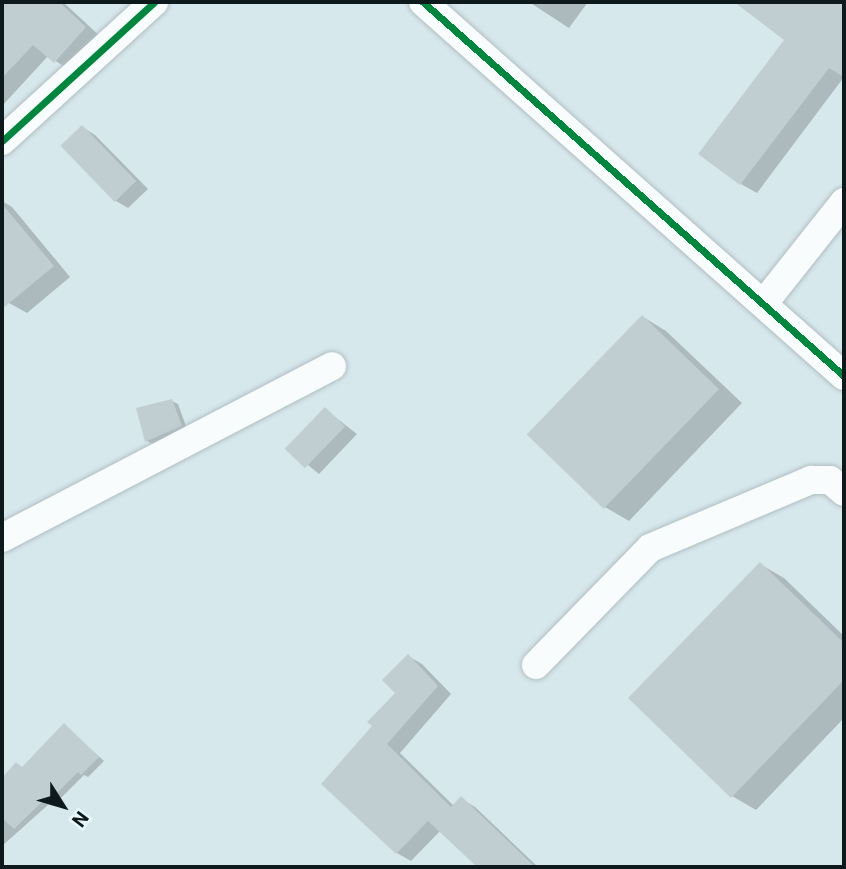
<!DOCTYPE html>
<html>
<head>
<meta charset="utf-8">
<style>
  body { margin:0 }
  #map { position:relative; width:846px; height:869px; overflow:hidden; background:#d7e8ed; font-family:Roboto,sans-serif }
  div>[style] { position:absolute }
  .shadow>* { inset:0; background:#0003 }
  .building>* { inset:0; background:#c1ced1; transform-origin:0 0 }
  .roads { filter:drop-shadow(0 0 2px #b0bec1) drop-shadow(0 0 2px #b0bec1) }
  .minor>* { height:28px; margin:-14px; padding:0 14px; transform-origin:14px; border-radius:14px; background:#f9fcfc }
  .cycleway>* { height:7px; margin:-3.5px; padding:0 3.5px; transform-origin:3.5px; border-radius:3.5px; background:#00873e }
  span { translate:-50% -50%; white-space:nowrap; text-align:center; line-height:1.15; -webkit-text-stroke:6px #e6f8fc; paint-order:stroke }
  .frame { position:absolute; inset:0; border:4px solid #0e191b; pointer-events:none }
  .north { position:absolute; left:28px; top:771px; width:70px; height:70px; -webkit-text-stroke:5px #e6f8fc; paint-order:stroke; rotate:127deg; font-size:19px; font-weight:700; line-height:28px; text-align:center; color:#0e191b }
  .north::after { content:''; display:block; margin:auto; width:24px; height:32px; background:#0e191b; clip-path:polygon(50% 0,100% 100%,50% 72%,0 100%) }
</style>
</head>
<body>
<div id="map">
  <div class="shadow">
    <div style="clip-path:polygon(2px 2px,63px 2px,102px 38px,71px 71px,48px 56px,2px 106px)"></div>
    <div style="clip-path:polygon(529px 2px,588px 2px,569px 28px)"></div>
    <div style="clip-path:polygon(759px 2px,844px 2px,844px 77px,757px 193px,741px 184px,787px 39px,751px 12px)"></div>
    <div style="clip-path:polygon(82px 127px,95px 135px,148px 189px,128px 208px,116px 201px)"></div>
    <div style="clip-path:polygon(2px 201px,12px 207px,70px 277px,27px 313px,9px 303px,2px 293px)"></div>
    <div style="clip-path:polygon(643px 317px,666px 331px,742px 403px,629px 521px,605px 507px)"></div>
    <div style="clip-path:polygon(172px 401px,178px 404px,187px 429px,153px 444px,147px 441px)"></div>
    <div style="clip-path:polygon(326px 410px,357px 434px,319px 474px,288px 449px)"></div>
    <div style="clip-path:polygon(760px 564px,784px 578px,844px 636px,844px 718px,756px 810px,732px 796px)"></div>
    <div style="clip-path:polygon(408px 656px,422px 664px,451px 694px,400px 753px,454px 806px,461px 799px,475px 807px,538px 867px,480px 867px,441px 830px,411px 861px,397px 853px,375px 726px,397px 693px)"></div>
    <div style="clip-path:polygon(64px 725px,104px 761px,88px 777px,84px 775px,53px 806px,49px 804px,2px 846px,2px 779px,17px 764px,23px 768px)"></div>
  </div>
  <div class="building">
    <div style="clip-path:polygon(2px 2px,59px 2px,86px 27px,54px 63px,33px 45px,2px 78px)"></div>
    <div style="clip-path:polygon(734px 2px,844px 2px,844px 77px,829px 68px,740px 185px,698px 154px,784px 40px)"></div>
    <div style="left:82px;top:125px;width:78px;height:30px;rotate:46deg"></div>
    <div style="clip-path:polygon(2px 204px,54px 266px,2px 309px)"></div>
    <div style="left:642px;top:315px;width:107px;height:166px;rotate:44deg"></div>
    <div style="clip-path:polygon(172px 399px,182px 426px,145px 442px,136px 408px)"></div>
    <div style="left:325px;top:407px;width:28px;height:58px;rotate:44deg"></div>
    <div style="clip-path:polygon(760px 562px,844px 643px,844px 680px,731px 798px,628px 698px)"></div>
    <div style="clip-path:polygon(408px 654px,438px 686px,387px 744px,451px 807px,461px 796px,535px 867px,477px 867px,428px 821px,396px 854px,321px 784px,372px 726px,367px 722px,395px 693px,382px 680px)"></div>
    <div style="clip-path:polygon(64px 723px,99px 757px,81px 775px,78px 772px,46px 804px,43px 801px,14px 829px,2px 818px,2px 778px,16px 762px,22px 767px)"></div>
  </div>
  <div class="roads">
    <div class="minor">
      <div style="left:423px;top:2px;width:563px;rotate:41.62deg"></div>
      <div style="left:2px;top:141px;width:206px;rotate:-42.4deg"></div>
      <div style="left:764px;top:303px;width:129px;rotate:-51.6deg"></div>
      <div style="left:2px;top:538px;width:372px;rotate:-27.5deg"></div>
      <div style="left:536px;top:665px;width:163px;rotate:-45.7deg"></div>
      <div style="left:650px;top:548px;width:175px;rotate:-22.9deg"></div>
      <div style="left:811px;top:480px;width:19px"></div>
      <div style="left:830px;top:480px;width:18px;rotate:41deg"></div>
    </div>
  </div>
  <div class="cycleway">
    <div style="left:423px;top:2px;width:563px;rotate:41.62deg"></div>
    <div style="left:2px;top:141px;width:206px;rotate:-42.4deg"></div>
  </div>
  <div class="frame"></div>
  <div class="north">N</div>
</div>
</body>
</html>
